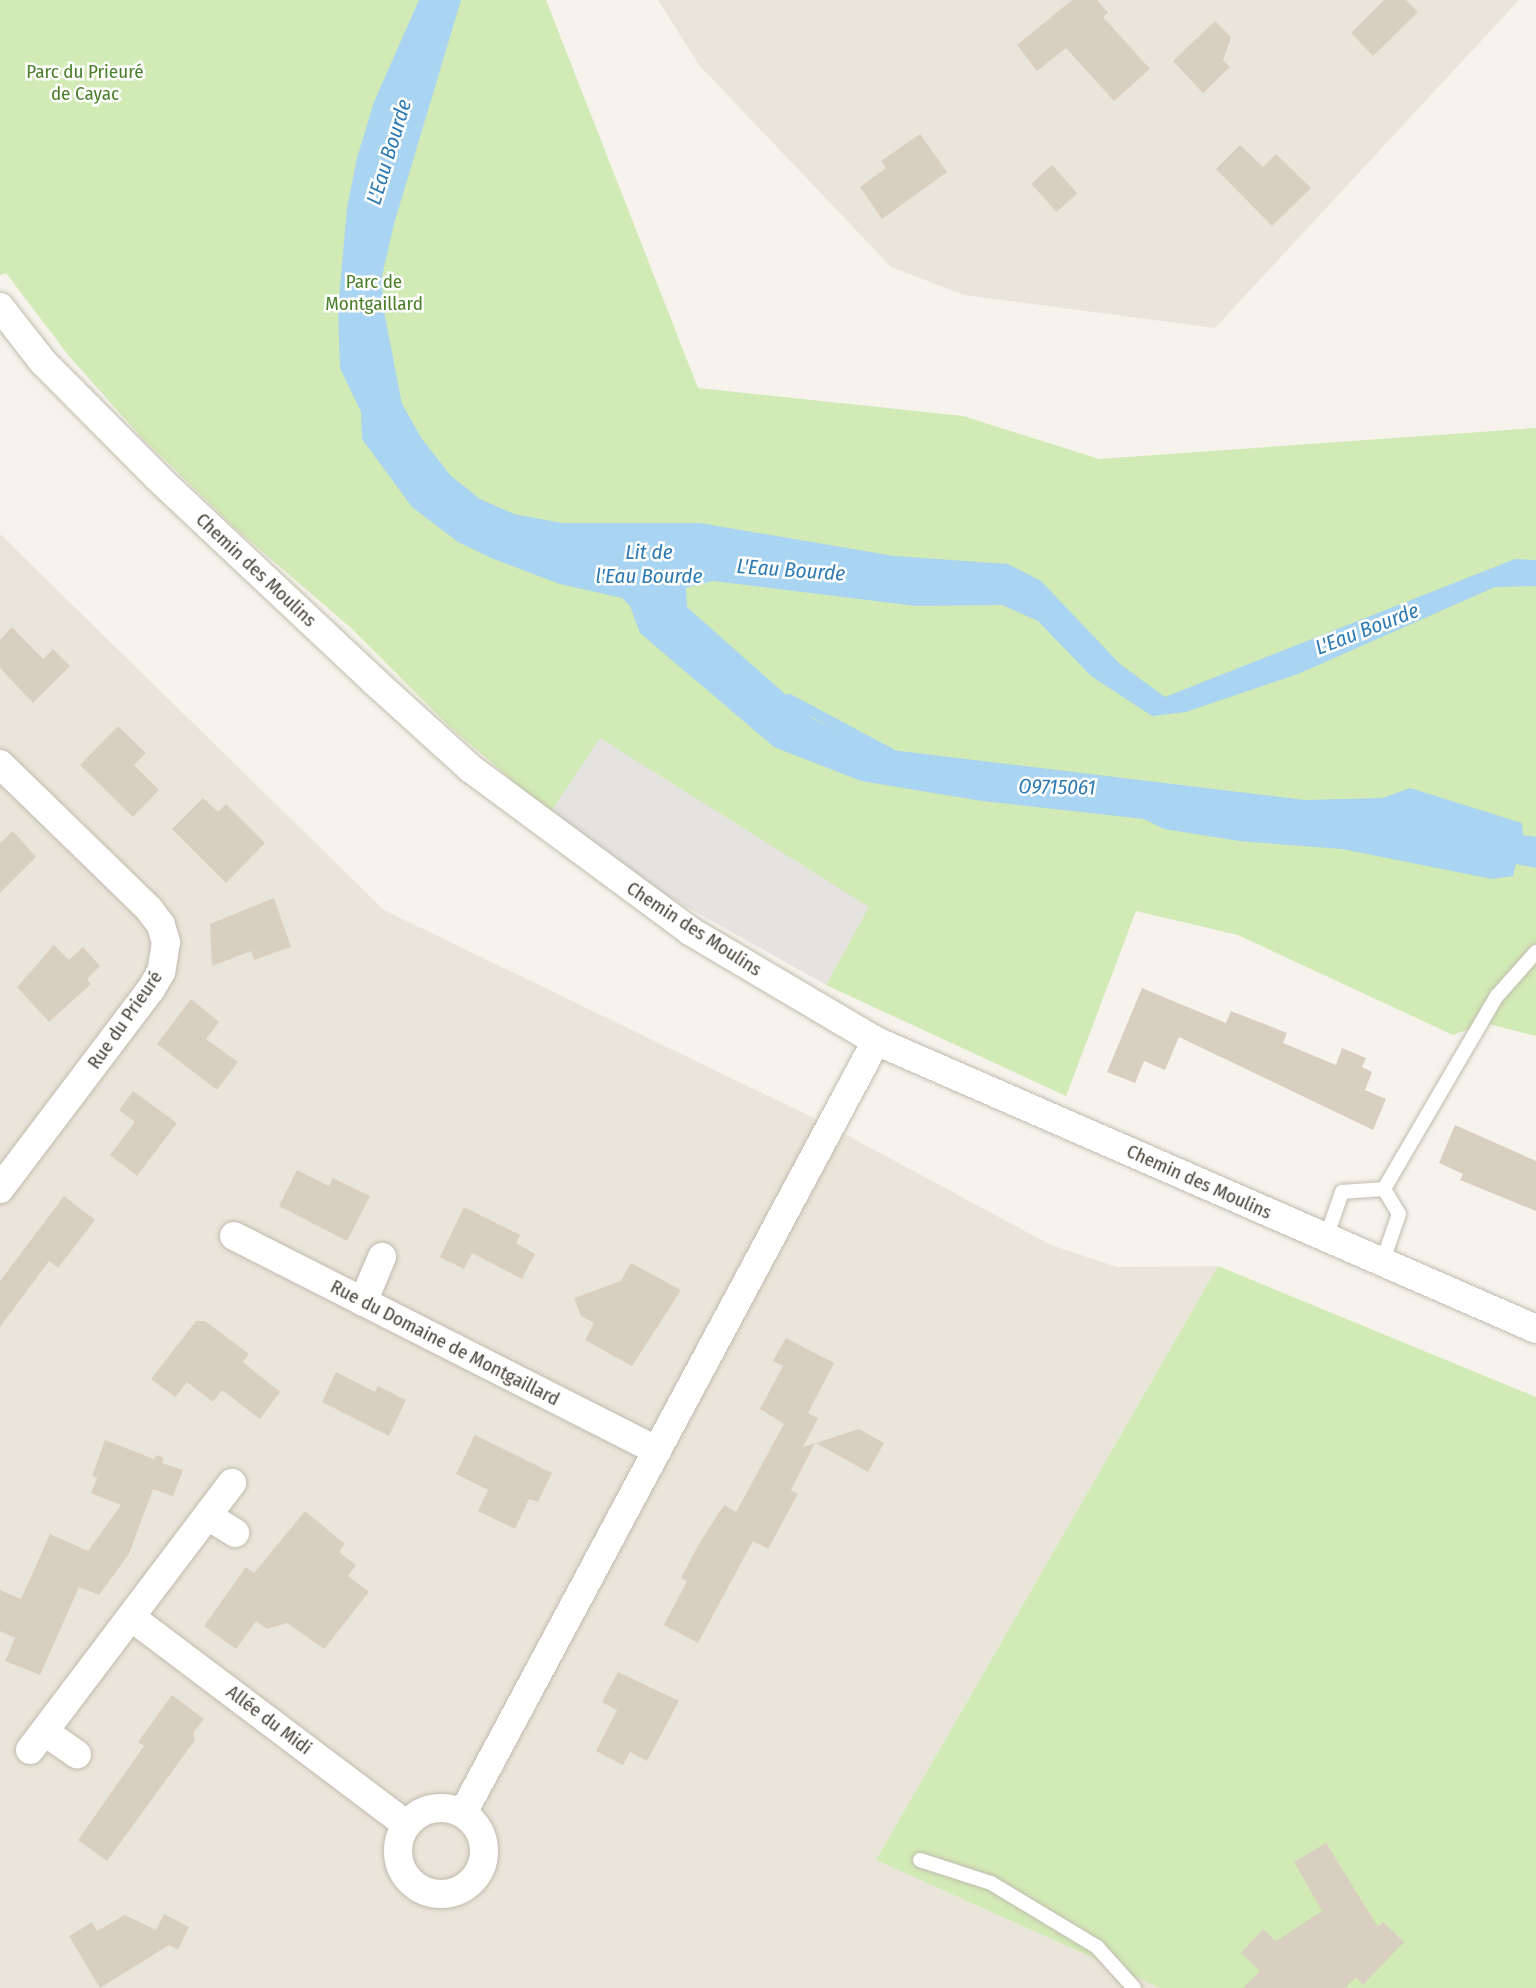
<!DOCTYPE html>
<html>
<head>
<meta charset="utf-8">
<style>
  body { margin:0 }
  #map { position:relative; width:1536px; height:1988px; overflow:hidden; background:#f6f3ec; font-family:"Fira Sans Condensed",sans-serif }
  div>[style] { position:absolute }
  .residential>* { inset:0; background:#eae5da }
  .green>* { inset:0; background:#d2eab5 }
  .parking>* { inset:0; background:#e5e3e0 }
  .water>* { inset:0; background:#a9d4f2 }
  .stream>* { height:10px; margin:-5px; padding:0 5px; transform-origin:5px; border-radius:5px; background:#a9d4f2 }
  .building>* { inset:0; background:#d8cfc1; transform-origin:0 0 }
  .roads { filter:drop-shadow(0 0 2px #c2bbae) drop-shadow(0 0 2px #c2bbae) }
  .service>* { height:14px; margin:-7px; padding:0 7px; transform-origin:7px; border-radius:7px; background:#fff }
  .minor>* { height:28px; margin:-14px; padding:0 14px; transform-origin:14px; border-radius:14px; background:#fff }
  .minor>.ring { margin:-14px; padding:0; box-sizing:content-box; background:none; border:28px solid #fff; border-radius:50% }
  span { translate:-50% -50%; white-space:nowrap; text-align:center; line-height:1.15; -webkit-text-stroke:5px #fff; paint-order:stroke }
  .park-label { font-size:19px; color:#4a7f2a }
  .street-label { font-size:19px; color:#4b4439 }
  .water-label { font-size:21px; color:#2e7ab2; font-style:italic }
</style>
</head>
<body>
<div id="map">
  <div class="residential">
    <div style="clip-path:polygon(658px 0,1519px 0,1215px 328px,964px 295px,891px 267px,699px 65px)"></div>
    <div style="clip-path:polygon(0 534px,384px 910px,830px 1126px,1051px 1245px,1117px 1267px,1218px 1266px,876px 1860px,1160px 1988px,0 1988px)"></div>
  </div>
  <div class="green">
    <div style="clip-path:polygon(0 0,546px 0,698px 388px,963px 416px,1099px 459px,1536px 428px,1536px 1036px,1485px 1023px,1453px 1035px,1238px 935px,1136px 911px,1066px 1096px,826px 985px,868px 907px,600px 739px,550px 813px,450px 727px,351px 628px,236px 529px,142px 438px,69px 356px,6px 273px,0 275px)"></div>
    <div style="clip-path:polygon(1218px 1266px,1536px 1397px,1536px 1988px,1160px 1988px,876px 1860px)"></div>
  </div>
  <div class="parking">
    <div style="clip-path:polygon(600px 738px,869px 907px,826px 985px,630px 875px,550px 813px)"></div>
  </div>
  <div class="water">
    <div style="clip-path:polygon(419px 0,461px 0,394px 224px,382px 276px,383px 306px,402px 404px,422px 439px,451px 476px,480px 499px,514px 514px,562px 523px,700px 523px,894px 556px,1008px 564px,1041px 581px,1120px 664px,1165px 697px,1515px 559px,1536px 560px,1536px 586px,1495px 587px,1298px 674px,1186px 712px,1152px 716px,1091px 676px,1038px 621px,1002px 605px,916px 606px,713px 581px,686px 588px,687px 607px,812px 718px,875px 748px,1305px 800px,1383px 798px,1410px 788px,1522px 823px,1523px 835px,1536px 837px,1536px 868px,1516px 864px,1513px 876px,1492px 879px,1342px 849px,1239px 841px,1164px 829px,1144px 819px,982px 801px,861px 781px,774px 747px,640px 633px,630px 606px,622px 598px,560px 584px,491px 558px,458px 542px,412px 507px,362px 439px,361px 412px,340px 368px,338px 310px,347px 208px,357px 158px,374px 102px)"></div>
  </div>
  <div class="stream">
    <div style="left:789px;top:699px;width:115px;rotate:28.1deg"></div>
  </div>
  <div class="building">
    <div style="clip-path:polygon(1072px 0,1097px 0,1108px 13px,1103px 17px,1150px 69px,1114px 101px,1066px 48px,1037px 71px,1017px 45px)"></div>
    <div style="clip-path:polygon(1384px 0,1406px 0,1418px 12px,1373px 56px,1351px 33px)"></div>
    <div style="clip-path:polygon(1215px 21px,1231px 37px,1223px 60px,1230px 67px,1203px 93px,1173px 61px)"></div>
    <div style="clip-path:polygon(920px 134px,947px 172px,882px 219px,860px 187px,886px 168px,881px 161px)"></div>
    <div style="clip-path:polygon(1240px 145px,1263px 167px,1276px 154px,1311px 188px,1272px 226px,1216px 169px)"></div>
    <div style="left:1052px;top:165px;width:38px;height:28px;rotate:48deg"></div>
    <div style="clip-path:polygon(12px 627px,43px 659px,53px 649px,70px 666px,33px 703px,0 668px,0 640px)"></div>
    <div style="clip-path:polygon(118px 726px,146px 753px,134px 765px,159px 790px,133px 817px,80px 765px)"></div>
    <div style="clip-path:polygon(203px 798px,218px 812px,226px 804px,265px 843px,226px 883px,172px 829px)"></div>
    <div style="clip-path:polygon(13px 831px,36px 857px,0 893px,0 843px)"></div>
    <div style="clip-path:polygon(274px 898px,291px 947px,254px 960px,251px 951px,212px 966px,210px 924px)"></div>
    <div style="clip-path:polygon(54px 945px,69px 960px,83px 947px,100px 966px,87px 979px,91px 984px,49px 1022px,17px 987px)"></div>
    <div style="clip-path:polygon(1142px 988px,1226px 1023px,1231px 1011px,1287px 1033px,1283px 1043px,1336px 1065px,1342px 1048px,1366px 1058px,1362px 1067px,1372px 1072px,1365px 1090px,1386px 1099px,1373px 1130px,1179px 1037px,1165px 1070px,1144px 1061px,1135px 1083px,1107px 1072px)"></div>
    <div style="clip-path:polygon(191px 999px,219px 1022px,206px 1039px,238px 1062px,217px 1090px,157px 1044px)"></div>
    <div style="clip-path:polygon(133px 1091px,177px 1123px,137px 1176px,110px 1155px,135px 1122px,119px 1110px)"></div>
    <div style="clip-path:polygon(1455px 1125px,1536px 1161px,1536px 1211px,1460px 1180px,1463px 1174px,1439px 1163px)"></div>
    <div style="clip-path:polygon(297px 1170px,329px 1186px,333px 1178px,370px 1196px,347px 1241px,279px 1206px)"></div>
    <div style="clip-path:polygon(64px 1196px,95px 1220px,58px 1268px,49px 1261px,0 1327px,0 1281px)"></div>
    <div style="clip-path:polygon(464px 1207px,520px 1235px,516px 1243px,535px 1254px,522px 1279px,472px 1253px,464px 1269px,440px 1257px)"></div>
    <div style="clip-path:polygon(631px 1263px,681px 1290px,632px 1366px,585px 1340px,594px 1323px,581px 1316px,574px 1298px,621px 1281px)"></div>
    <div style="clip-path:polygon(196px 1321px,205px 1321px,249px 1354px,243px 1362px,280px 1392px,260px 1419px,222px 1390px,213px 1402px,187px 1382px,175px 1397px,151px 1379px)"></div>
    <div style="clip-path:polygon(786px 1338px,834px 1363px,808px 1413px,818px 1418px,803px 1447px,815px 1443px,791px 1490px,798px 1494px,768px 1549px,753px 1541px,698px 1643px,664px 1625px,687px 1581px,681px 1578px,699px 1544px,724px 1505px,736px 1512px,784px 1424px,760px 1409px,783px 1366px,773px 1361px)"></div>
    <div style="clip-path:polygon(336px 1372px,375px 1392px,378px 1386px,406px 1400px,389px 1436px,322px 1402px)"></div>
    <div style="clip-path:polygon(859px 1429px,884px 1443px,868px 1472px,816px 1443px)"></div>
    <div style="clip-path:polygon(475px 1435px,552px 1473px,538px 1502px,529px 1499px,515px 1529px,478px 1511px,488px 1490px,456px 1474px)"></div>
    <div style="clip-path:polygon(105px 1440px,154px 1459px,157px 1455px,164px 1458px,162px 1463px,183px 1470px,173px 1496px,153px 1489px,129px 1554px,99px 1595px,79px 1587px,40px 1675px,5px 1661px,15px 1638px,0 1631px,0 1590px,21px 1599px,50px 1534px,88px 1551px,121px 1505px,91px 1493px,97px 1478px,92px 1476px)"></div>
    <div style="clip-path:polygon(305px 1511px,345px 1544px,339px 1552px,356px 1565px,348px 1576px,369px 1592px,324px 1649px,287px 1623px,267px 1629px,256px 1621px,236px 1649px,204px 1626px,246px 1567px,254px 1573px)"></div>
    <div style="clip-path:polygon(618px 1672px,679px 1701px,647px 1761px,630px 1752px,623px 1765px,596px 1751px,617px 1710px,602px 1702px)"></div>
    <div style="clip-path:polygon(172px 1695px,204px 1719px,193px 1733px,195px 1740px,107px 1861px,78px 1840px,144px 1746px,138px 1742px)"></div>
    <div style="clip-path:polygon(1326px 1843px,1378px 1927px,1383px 1922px,1404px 1942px,1363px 1985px,1356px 1977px,1345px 1988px,1243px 1988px,1260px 1971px,1241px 1953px,1263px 1929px,1276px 1941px,1322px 1911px,1294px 1862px)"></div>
    <div style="clip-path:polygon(164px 1914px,189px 1927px,178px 1950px,169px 1945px,100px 1988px,69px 1936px,92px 1922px,97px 1931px,125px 1915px,156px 1930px)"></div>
  </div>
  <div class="roads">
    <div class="service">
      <div style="left:1384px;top:1189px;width:224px;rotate:-59.7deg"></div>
      <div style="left:1497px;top:996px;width:59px;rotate:-48.4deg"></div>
      <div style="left:1326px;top:1238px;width:49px;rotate:-70.8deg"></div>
      <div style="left:1342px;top:1192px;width:42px;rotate:-4.1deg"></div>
      <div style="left:1384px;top:1189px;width:29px;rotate:59deg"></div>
      <div style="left:1399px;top:1214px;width:52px;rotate:109.1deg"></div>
      <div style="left:920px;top:1860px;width:75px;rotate:17.9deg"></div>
      <div style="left:991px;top:1883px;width:124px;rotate:31.1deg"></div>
      <div style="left:1097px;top:1947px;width:55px;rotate:47.9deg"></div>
    </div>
    <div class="minor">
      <div style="left:0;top:307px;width:70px;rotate:52deg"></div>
      <div style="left:43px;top:362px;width:163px;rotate:45.2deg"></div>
      <div style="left:158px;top:478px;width:296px;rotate:43.2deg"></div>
      <div style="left:374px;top:681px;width:130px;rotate:42.2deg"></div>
      <div style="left:470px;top:768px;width:274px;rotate:36.5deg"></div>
      <div style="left:690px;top:931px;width:216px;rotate:30.6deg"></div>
      <div style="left:876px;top:1041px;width:720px;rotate:23.57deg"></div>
      <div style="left:0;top:764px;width:208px;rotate:44.2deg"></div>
      <div style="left:149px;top:909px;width:20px;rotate:53deg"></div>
      <div style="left:161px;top:925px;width:18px;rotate:74deg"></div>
      <div style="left:166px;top:942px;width:30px;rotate:99deg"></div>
      <div style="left:161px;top:972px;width:20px;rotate:120deg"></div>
      <div style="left:151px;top:989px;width:251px;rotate:127.1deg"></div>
      <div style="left:234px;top:1236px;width:473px;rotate:26.9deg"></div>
      <div style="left:363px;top:1302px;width:49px;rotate:-67.1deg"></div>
      <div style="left:208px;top:1516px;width:32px;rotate:32deg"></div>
      <div style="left:131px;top:1617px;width:344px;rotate:37deg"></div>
      <div style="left:45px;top:1732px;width:39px;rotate:35deg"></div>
      <div style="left:30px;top:1750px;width:335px;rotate:-52.9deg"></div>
      <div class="ring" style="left:398px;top:1808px;width:58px;height:58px"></div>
      <div style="left:463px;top:1813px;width:876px;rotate:-61.85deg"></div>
    </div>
  </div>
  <div class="park-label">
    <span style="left:85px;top:83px">Parc du Prieuré<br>de Cayac</span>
    <span style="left:374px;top:293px">Parc de<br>Montgaillard</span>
  </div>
  <div class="street-label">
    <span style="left:256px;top:570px;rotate:43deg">Chemin des Moulins</span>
    <span style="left:694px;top:929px;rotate:33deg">Chemin des Moulins</span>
    <span style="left:125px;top:1020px;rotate:-55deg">Rue du Prieuré</span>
    <span style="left:1199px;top:1182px;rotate:24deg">Chemin des Moulins</span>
    <span style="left:445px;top:1343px;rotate:27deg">Rue du Domaine de Montgaillard</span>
    <span style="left:269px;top:1720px;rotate:37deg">Allée du Midi</span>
  </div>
  <div class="water-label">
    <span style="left:389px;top:152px;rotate:-73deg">L'Eau Bourde</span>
    <span style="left:649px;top:564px">Lit de<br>l'Eau Bourde</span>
    <span style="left:791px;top:570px;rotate:4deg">L'Eau Bourde</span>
    <span style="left:1367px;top:629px;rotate:-21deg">L'Eau Bourde</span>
    <span style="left:1057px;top:787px;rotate:1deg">O9715061</span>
  </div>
</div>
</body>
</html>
